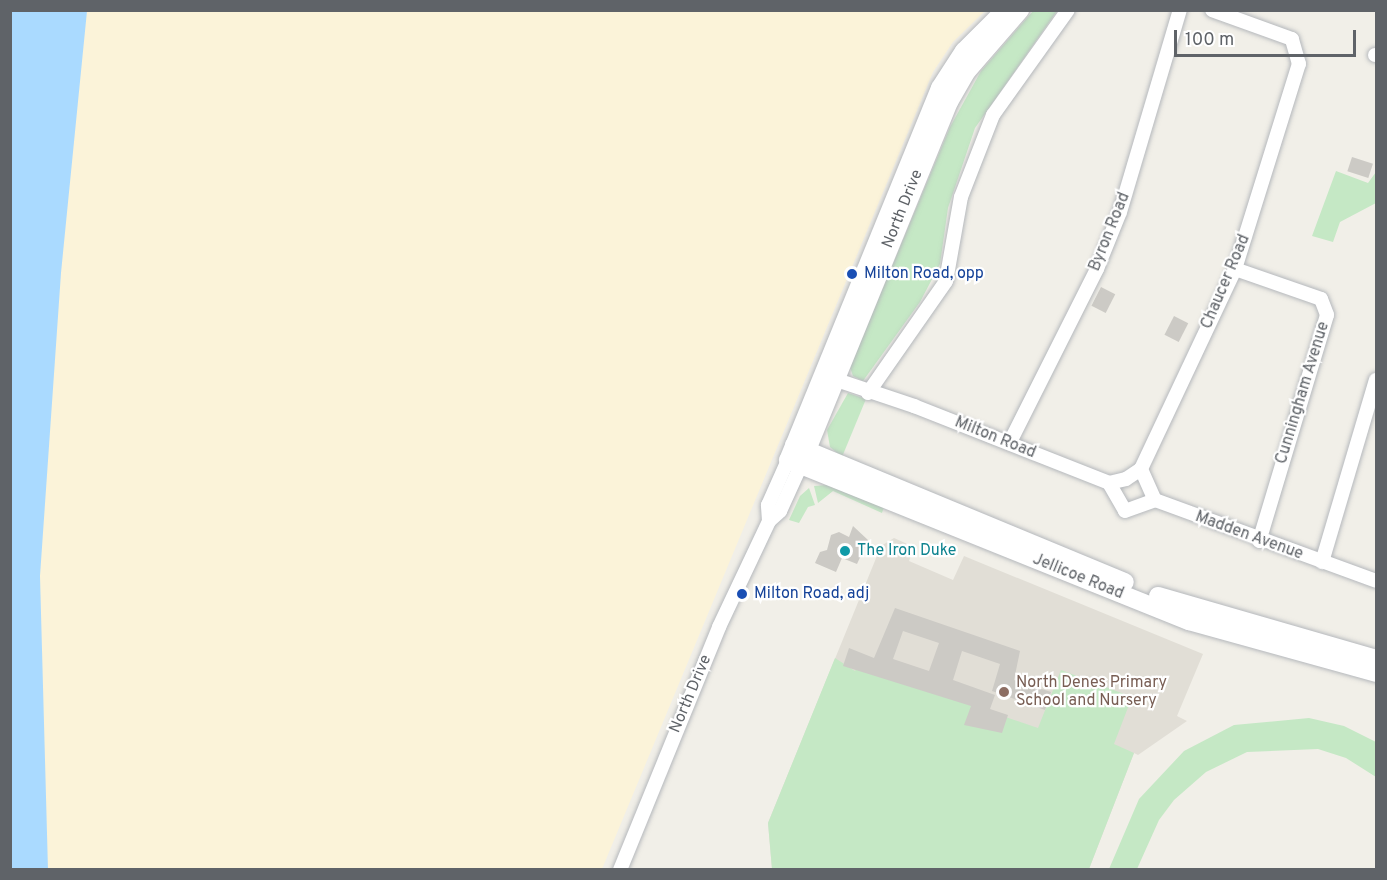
<!DOCTYPE html>
<html>
<head>
<meta charset="utf-8">
<style>
  body { margin:0 }
  #map { position:relative; width:1387px; height:880px; overflow:hidden; background:#f1efe8; font-family:Overpass,sans-serif }
  div>[style] { position:absolute }
  .education>* { inset:0; background:#e1ded6 }
  .green>* { inset:0; background:#c5e8c5 }
  .sand>* { inset:0; background:#fbf3d9 }
  .water>* { inset:0; background:#aadaff }
  .building>* { inset:0; background:#cccac5; transform-origin:0 0 }
  .roads { filter:drop-shadow(0 0 2px #b5b8bc) drop-shadow(0 0 2px #b5b8bc) }
  .minor>* { height:14px; margin:-7px; padding:0 7px; transform-origin:7px; border-radius:7px; background:#fff }
  .tertiary>* { height:18px; margin:-9px; padding:0 9px; transform-origin:9px; border-radius:9px; background:#fff }
  .dots>* { width:16px; height:16px; translate:-50% -50%; box-sizing:border-box; border:3px solid #fff; border-radius:50% }
  span { translate:-50% -50%; white-space:nowrap; text-align:center; line-height:1.15; -webkit-text-stroke:4.5px #fff; paint-order:stroke }
  .street-label { font-size:16px; color:#5f6368 }
  .transit-label { font-size:16px; color:#164399 }
  .left { translate:0 -50%; text-align:left }
  .culture-label { font-size:16px; color:#0d838f }
  .education-label { font-size:16px; color:#785e54 }
  .frame { position:absolute; inset:0; border:12px solid #5f6368; pointer-events:none }
  .scale { position:absolute; left:1174px; top:30px; width:182px; height:27px; box-sizing:border-box; border:3px solid #5f6368; border-top:0; padding-left:8px; font-size:18px; line-height:21px; white-space:nowrap; color:#5f6368; -webkit-text-stroke:4px #fff; paint-order:stroke }
</style>
</head>
<body>
<div id="map">
  <div class="education">
    <div style="clip-path:polygon(894px 538px,914px 547px,909px 561px,953px 580px,964px 556px,1203px 654px,1177px 716px,1187px 721px,1138px 755px,1134px 753px,1089px 869px,772px 869px,768px 823px,881px 546px)"></div>
  </div>
  <div class="green">
    <div style="clip-path:polygon(1033px 11px,1057px 11px,975px 128px,948px 208px,940px 264px,920px 302px,863px 381px,853px 376px,850px 367px,950px 127px,981px 71px)"></div>
    <div style="clip-path:polygon(1336px 171px,1368px 183px,1376px 172px,1376px 203px,1340px 222px,1333px 242px,1312px 236px)"></div>
    <div style="clip-path:polygon(848px 393px,866px 399px,842px 457px,830px 447px,827px 430px)"></div>
    <div style="clip-path:polygon(827px 485px,884px 507px,882px 513px,833px 491px,818px 503px,814px 486px)"></div>
    <div style="clip-path:polygon(809px 488px,815px 505px,808px 507px,799px 523px,789px 520px,800px 496px)"></div>
    <div style="clip-path:polygon(835px 658px,855px 671px,857px 667px,1038px 728px,1061px 670px,1132px 697px,1114px 744px,1134px 753px,1089px 869px,772px 869px,768px 823px)"></div>
    <div style="clip-path:polygon(1309px 718px,1344px 726px,1376px 742px,1376px 777px,1346px 758px,1318px 749px,1247px 752px,1206px 772px,1174px 800px,1159px 820px,1137px 869px,1109px 869px,1139px 799px,1184px 751px,1234px 725px)"></div>
  </div>
  <div class="sand">
    <div style="clip-path:polygon(81px 11px,985px 11px,953px 42px,933px 72px,602px 869px,44px 870px,38px 526px)"></div>
  </div>
  <div class="water">
    <div style="clip-path:polygon(10px 11px,87px 11px,61px 273px,40px 576px,48px 870px,10px 869px)"></div>
  </div>
  <div class="building">
    <div style="left:1352px;top:157px;width:22px;height:15px;rotate:18deg"></div>
    <div style="left:1101px;top:287px;width:16px;height:21px;rotate:27deg"></div>
    <div style="left:1174px;top:316px;width:16px;height:21px;rotate:27deg"></div>
    <div style="clip-path:polygon(853px 526px,868px 540px,857px 564px,842px 558px,836px 572px,815px 563px,820px 552px,827px 550px,831px 535px,839px 532px,849px 537px)"></div>
    <div style="clip-path:polygon(evenodd,895px 608px,1020px 651px,1014px 680px,1051px 692px,1045px 710px,992px 691px,1000px 664px,962px 651px,953px 680px,995px 695px,990px 709px,1008px 715px,1002px 733px,964px 725px,971px 706px,843px 666px,849px 648px,874px 658px,895px 608px,903px 631px,939px 643px,929px 671px,893px 659px,903px 631px)"></div>
  </div>
  <div class="roads">
    <div class="minor">
      <div style="left:1375px;top:55px;width:1px"></div>
      <div style="left:1235px;top:269px;width:91px;rotate:19.2deg"></div>
      <div style="left:1321px;top:299px;width:17px;rotate:69deg"></div>
      <div style="left:1327px;top:315px;width:236px;rotate:106.7deg"></div>
      <div style="left:828px;top:377px;width:91px;rotate:18.6deg"></div>
      <div style="left:914px;top:406px;width:210px;rotate:21.5deg"></div>
      <div style="left:1109px;top:483px;width:32px;rotate:60deg"></div>
      <div style="left:1125px;top:511px;width:32px;rotate:-20deg"></div>
      <div style="left:868px;top:393px;width:136px;rotate:-55.1deg"></div>
      <div style="left:946px;top:281px;width:85px;rotate:-79.9deg"></div>
      <div style="left:961px;top:197px;width:88px;rotate:-68.7deg"></div>
      <div style="left:993px;top:115px;width:129px;rotate:-54.5deg"></div>
      <div style="left:1010px;top:442px;width:194px;rotate:-63.3deg"></div>
      <div style="left:1097px;top:269px;width:61px;rotate:-68deg"></div>
      <div style="left:1120px;top:212px;width:211px;rotate:-73.5deg"></div>
      <div style="left:1141px;top:469px;width:34px;rotate:66deg"></div>
      <div style="left:1155px;top:500px;width:235px;rotate:20.1deg"></div>
      <div style="left:1109px;top:483px;width:17px;rotate:-13deg"></div>
      <div style="left:1126px;top:479px;width:18px;rotate:-34deg"></div>
      <div style="left:1141px;top:469px;width:221px;rotate:-64.8deg"></div>
      <div style="left:1235px;top:269px;width:215px;rotate:-72.7deg"></div>
      <div style="left:1299px;top:64px;width:26px;rotate:-106deg"></div>
      <div style="left:1292px;top:39px;width:85px;rotate:-160.1deg"></div>
      <div style="left:769px;top:521px;width:15px;rotate:-42deg"></div>
      <div style="left:780px;top:511px;width:51px;rotate:-65.5deg"></div>
      <div style="left:1322px;top:562px;width:190px;rotate:-73.5deg"></div>
      <div style="left:620px;top:870px;width:262px;rotate:-67.8deg"></div>
      <div style="left:719px;top:627px;width:117px;rotate:-64.7deg"></div>
      <div style="left:769px;top:521px;width:16px;rotate:-94deg"></div>
      <div style="left:768px;top:505px;width:49px;rotate:-66deg"></div>
    </div>
    <div class="tertiary">
      <div style="left:1005px;top:10px;width:58px;rotate:135deg"></div>
      <div style="left:964px;top:51px;width:44px;rotate:123deg"></div>
      <div style="left:940px;top:88px;width:402px;rotate:112.2deg"></div>
      <div style="left:788px;top:460px;width:432px;rotate:21.9deg"></div>
      <div style="left:1189px;top:621px;width:194px;rotate:15.5deg"></div>
      <div style="left:794px;top:445px;width:358px;rotate:22.5deg"></div>
      <div style="left:802px;top:462px;width:389px;rotate:-67.8deg"></div>
      <div style="left:949px;top:102px;width:36px;rotate:-60deg"></div>
      <div style="left:967px;top:71px;width:81px;rotate:-49deg"></div>
      <div style="left:1158px;top:596px;width:227px;rotate:16.1deg"></div>
    </div>
  </div>
  <div class="dots">
    <div style="left:852px;top:274px;background:#1a4fb4"></div>
    <div style="left:845px;top:551px;background:#0f9aa8"></div>
    <div style="left:742px;top:594px;background:#1a4fb4"></div>
    <div style="left:1004px;top:692px;background:#8d6e63"></div>
  </div>
  <div class="street-label">
    <span style="left:903px;top:209px;rotate:-68deg">North Drive</span>
    <span style="left:1110px;top:232px;rotate:-68deg">Byron Road</span>
    <span style="left:1226px;top:282px;rotate:-67deg">Chaucer Road</span>
    <span style="left:1303px;top:393px;rotate:-73deg">Cunningham Avenue</span>
    <span style="left:995px;top:438px;rotate:22deg">Milton Road</span>
    <span style="left:1249px;top:536px;rotate:20deg">Madden Avenue</span>
    <span style="left:1078px;top:577px;rotate:22deg">Jellicoe Road</span>
    <span style="left:691px;top:694px;rotate:-67deg">North Drive</span>
  </div>
  <div class="transit-label">
    <span class="left" style="left:864px;top:274px">Milton Road, opp</span>
    <span class="left" style="left:754px;top:594px">Milton Road, adj</span>
  </div>
  <div class="culture-label">
    <span class="left" style="left:857px;top:551px">The Iron Duke</span>
  </div>
  <div class="education-label">
    <span class="left" style="left:1016px;top:692px">North Denes Primary<br>School and Nursery</span>
  </div>
  <div class="frame"></div>
  <div class="scale">100 m</div>
</div>
</body>
</html>
